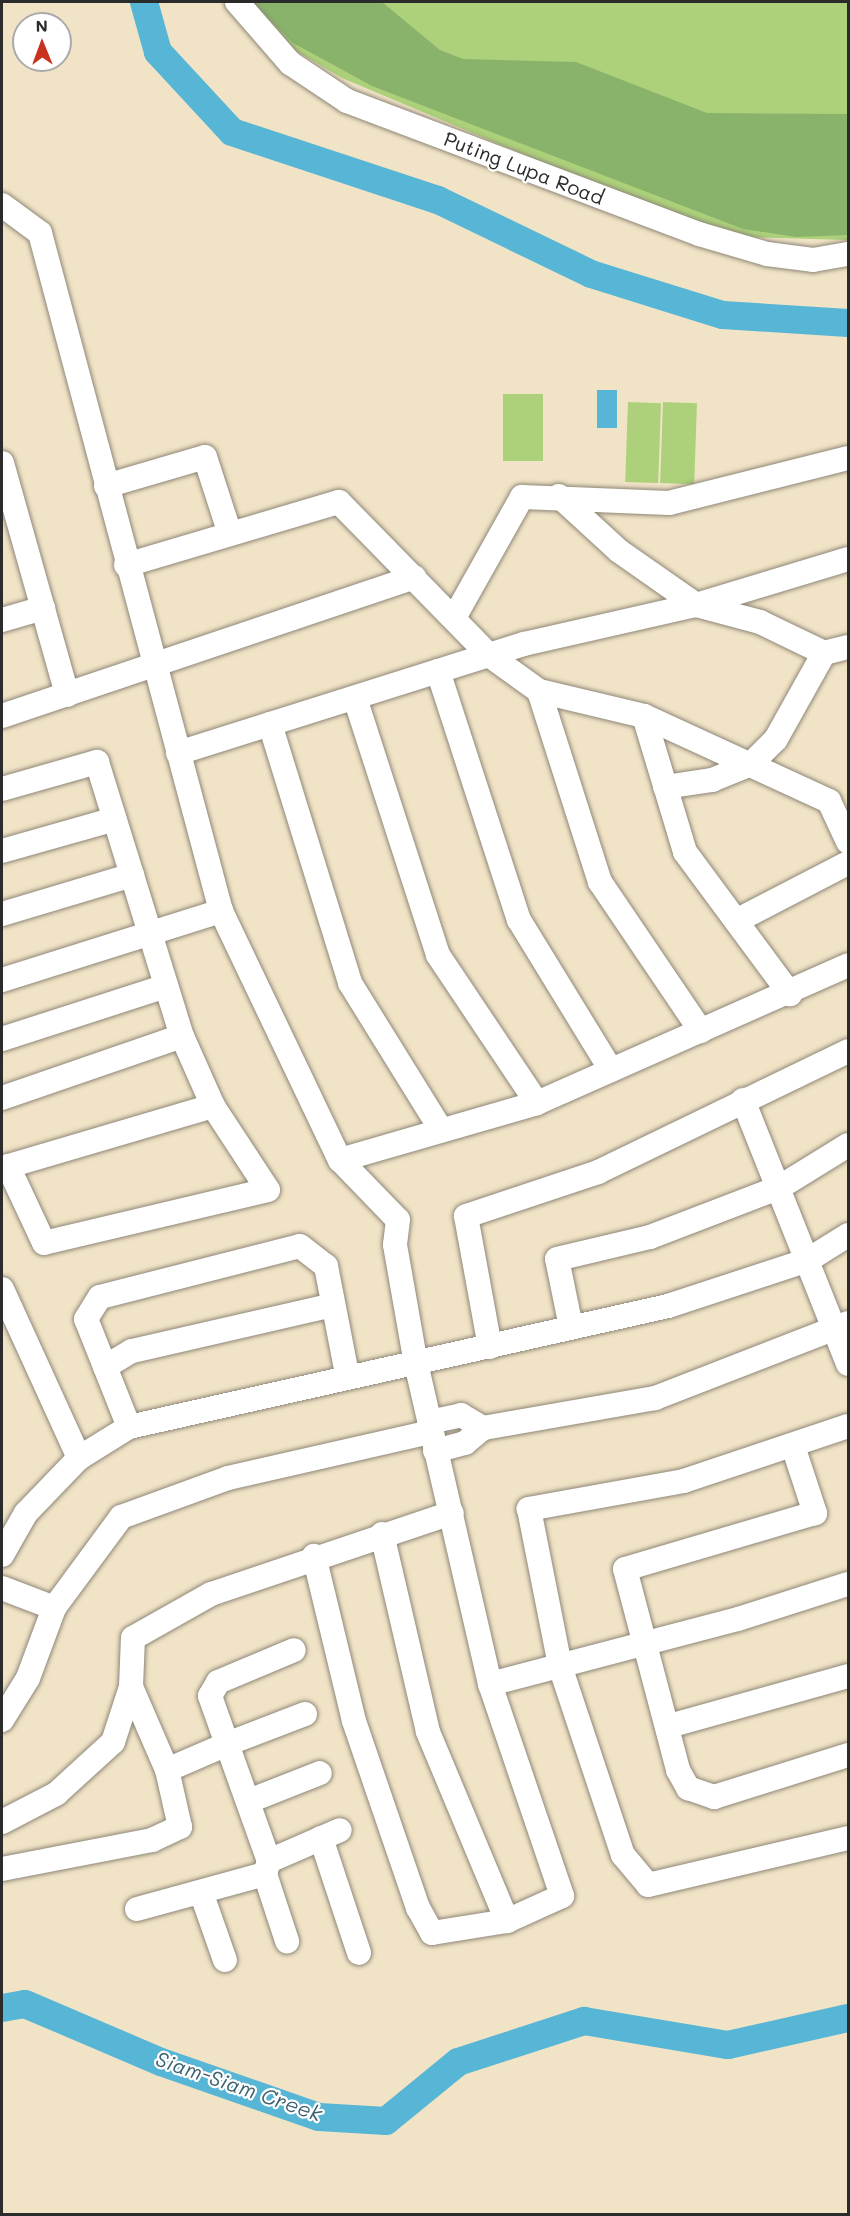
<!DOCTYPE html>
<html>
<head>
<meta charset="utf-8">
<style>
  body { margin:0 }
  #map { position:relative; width:850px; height:2216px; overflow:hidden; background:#f1e3c6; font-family:Mali,sans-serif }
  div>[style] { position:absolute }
  .green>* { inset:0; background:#acd17a; transform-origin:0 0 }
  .forest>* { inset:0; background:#89b36a }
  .water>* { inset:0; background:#57b5d6; transform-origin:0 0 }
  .river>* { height:28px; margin:-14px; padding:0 14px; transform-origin:14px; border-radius:14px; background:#57b5d6 }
  .roads { filter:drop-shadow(0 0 2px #8e8778) drop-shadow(0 0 2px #8e8778) }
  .minor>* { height:24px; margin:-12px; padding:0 12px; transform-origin:12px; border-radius:12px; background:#fff }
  span { translate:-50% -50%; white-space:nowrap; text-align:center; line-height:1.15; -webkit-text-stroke:4.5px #fff; paint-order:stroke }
  .street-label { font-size:20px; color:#2b2b2b }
  .water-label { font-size:21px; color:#3d626f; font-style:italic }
  .frame { position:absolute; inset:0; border:3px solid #2b2b2b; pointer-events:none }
  .north { position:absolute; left:12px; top:12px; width:60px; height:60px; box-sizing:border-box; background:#fff; border:2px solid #aaa; border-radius:50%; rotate:359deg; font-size:16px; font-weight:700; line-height:24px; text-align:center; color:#2b2b2b }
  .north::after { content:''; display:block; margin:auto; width:21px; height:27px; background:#c8321e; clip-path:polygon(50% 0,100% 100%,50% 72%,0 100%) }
</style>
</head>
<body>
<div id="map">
  <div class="green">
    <div style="clip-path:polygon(247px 2px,848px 2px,848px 240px,742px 237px,632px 200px,342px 78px,284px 44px)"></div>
    <div style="left:503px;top:394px;width:40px;height:67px"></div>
    <div style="left:628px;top:402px;width:33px;height:80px;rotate:2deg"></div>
    <div style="left:663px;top:402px;width:34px;height:81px;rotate:2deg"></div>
  </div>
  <div class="forest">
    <div style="clip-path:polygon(252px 2px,382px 2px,440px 50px,463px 59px,576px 62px,707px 113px,848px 114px,848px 235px,796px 237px,743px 229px,372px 86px,293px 43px)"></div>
  </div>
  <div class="water">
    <div style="left:597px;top:390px;width:20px;height:38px"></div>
  </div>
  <div class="river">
    <div style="left:144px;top:2px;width:52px;rotate:74.4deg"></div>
    <div style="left:158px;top:52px;width:109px;rotate:47.2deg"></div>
    <div style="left:232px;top:132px;width:217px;rotate:18.3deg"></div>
    <div style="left:438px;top:200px;width:170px;rotate:25.8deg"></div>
    <div style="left:591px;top:274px;width:138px;rotate:17.3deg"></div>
    <div style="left:723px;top:315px;width:125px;rotate:3.7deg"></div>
    <div style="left:2px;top:2008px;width:23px;rotate:-10deg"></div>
    <div style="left:25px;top:2004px;width:148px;rotate:23.1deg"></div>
    <div style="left:161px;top:2062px;width:167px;rotate:19.2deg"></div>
    <div style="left:319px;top:2117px;width:67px;rotate:3.4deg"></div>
    <div style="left:386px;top:2121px;width:93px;rotate:-39.3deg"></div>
    <div style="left:458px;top:2062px;width:133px;rotate:-18deg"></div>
    <div style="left:584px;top:2021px;width:146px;rotate:9.5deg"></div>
    <div style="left:728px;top:2045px;width:123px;rotate:-12.7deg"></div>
  </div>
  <div class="roads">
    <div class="minor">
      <div style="left:237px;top:2px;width:81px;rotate:49deg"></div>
      <div style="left:290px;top:63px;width:69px;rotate:33.7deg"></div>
      <div style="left:347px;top:101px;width:376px;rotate:20.7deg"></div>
      <div style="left:699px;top:234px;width:71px;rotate:16.4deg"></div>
      <div style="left:767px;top:254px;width:46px;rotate:7.4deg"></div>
      <div style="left:813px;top:260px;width:36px;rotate:-10deg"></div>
      <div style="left:2px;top:205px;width:47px;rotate:36.4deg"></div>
      <div style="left:40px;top:233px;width:702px;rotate:75.05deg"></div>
      <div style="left:221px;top:911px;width:276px;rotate:64.5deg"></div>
      <div style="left:340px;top:1160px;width:83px;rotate:46deg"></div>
      <div style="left:398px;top:1220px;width:25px;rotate:97deg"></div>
      <div style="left:395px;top:1245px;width:116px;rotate:80deg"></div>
      <div style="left:415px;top:1359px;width:334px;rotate:77deg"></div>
      <div style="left:490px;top:1684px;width:224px;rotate:71.2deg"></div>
      <div style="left:562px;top:1896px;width:60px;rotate:155.6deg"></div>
      <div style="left:507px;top:1921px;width:76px;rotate:170.9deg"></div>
      <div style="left:432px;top:1933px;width:29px;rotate:-119deg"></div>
      <div style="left:418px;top:1908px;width:198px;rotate:-108.9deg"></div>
      <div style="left:354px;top:1721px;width:170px;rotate:-103.6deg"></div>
      <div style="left:2px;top:463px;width:241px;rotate:74.3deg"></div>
      <div style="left:106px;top:486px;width:103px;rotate:-16.3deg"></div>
      <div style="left:205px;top:457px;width:78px;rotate:72deg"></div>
      <div style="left:559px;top:496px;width:81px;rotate:42.5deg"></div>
      <div style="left:619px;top:551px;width:94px;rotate:35deg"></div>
      <div style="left:696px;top:605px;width:66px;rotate:14.9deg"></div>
      <div style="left:760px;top:622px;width:71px;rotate:25.8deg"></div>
      <div style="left:824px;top:653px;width:25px;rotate:-14deg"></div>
      <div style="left:126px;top:565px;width:222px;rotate:-16.5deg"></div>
      <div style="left:339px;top:502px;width:214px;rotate:45.6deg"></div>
      <div style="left:489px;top:655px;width:62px;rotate:35.8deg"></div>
      <div style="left:539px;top:691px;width:108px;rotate:13.4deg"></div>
      <div style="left:644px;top:716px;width:204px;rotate:24.7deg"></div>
      <div style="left:829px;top:801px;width:45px;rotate:65.1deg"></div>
      <div style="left:454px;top:618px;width:139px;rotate:-60.7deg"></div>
      <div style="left:522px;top:497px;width:147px;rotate:2.3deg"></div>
      <div style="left:669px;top:503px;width:185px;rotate:-14.1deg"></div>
      <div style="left:2px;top:620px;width:43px;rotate:-16.3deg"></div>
      <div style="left:438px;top:671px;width:262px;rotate:72deg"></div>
      <div style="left:519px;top:920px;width:176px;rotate:58.5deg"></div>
      <div style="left:539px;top:691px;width:201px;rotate:72.3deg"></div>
      <div style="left:600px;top:882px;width:180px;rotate:55.9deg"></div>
      <div style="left:355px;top:698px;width:270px;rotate:72.1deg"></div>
      <div style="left:438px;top:955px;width:178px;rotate:56.2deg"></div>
      <div style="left:2px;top:716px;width:435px;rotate:-18.6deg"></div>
      <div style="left:644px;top:716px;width:142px;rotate:73.2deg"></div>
      <div style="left:685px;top:852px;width:177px;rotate:53.5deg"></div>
      <div style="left:270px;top:724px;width:271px;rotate:72.8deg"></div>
      <div style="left:350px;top:983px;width:173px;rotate:58.2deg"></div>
      <div style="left:178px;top:753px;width:363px;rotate:-17.5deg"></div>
      <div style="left:524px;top:644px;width:176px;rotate:-12.8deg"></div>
      <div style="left:696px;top:605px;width:159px;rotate:-16.8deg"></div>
      <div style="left:665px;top:787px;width:48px;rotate:-8.5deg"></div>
      <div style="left:712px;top:780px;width:42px;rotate:-22.3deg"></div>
      <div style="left:751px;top:764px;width:35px;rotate:-45deg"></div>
      <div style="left:776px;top:739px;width:98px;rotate:-60.8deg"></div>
      <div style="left:2px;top:789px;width:99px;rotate:-15.9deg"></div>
      <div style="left:97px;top:762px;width:287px;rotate:72.8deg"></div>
      <div style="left:182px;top:1036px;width:77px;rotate:66.1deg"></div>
      <div style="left:213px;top:1106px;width:100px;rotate:56.8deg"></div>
      <div style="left:268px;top:1190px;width:230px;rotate:166.7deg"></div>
      <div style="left:44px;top:1243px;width:85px;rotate:-115.1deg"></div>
      <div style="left:2px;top:851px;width:117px;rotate:-15.8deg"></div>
      <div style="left:2px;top:914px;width:136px;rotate:-16.7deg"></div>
      <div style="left:738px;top:920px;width:124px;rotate:-27.4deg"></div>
      <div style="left:2px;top:980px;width:230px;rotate:-17.5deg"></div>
      <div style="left:2px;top:1039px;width:172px;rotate:-17.9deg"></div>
      <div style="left:2px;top:1098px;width:190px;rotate:-19deg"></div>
      <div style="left:743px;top:1100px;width:284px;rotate:68.3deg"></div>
      <div style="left:340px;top:1160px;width:205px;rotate:-16.1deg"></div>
      <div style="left:537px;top:1103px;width:340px;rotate:-23.9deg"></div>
      <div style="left:2px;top:1168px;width:220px;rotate:-16.4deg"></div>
      <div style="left:2px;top:1289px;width:186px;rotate:65.5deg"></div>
      <div style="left:571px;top:1327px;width:69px;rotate:-101.6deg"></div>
      <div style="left:557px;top:1259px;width:96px;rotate:-13.3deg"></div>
      <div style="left:650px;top:1237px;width:139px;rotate:-21deg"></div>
      <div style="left:780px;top:1187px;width:80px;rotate:-31.7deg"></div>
      <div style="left:490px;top:1347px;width:133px;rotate:-100.4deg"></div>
      <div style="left:466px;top:1216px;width:139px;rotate:-18.4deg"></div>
      <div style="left:598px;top:1172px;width:278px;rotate:-25.8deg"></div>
      <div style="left:105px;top:1367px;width:31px;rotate:-31deg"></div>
      <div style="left:132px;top:1351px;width:206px;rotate:-12.9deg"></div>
      <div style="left:429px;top:1422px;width:33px;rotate:-12deg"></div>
      <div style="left:461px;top:1415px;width:26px;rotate:31deg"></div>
      <div style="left:848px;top:1426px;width:173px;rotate:161.5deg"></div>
      <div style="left:684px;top:1481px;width:158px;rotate:169.8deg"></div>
      <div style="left:529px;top:1509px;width:160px;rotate:78.8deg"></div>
      <div style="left:560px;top:1666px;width:199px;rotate:71.6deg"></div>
      <div style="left:623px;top:1855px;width:39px;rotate:50deg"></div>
      <div style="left:648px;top:1885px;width:205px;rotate:-13.2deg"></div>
      <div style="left:129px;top:1427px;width:116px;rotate:-111.7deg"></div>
      <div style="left:86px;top:1319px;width:26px;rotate:-58deg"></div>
      <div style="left:100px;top:1297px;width:206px;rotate:-14.3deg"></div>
      <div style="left:300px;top:1246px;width:33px;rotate:38deg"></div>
      <div style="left:326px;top:1266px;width:110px;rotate:79deg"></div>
      <div style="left:793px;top:1446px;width:71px;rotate:71.8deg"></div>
      <div style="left:815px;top:1513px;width:198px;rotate:163.6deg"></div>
      <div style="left:625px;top:1569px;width:208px;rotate:75.2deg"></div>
      <div style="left:678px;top:1770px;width:21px;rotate:61deg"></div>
      <div style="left:688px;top:1788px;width:28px;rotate:19deg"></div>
      <div style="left:714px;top:1797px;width:140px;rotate:-17.4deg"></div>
      <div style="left:435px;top:1451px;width:31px;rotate:-15deg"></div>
      <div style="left:465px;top:1443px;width:23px;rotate:-40deg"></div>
      <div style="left:483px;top:1428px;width:175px;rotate:-9.9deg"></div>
      <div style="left:655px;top:1398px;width:207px;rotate:-21.2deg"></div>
      <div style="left:382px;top:1534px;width:203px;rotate:76.9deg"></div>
      <div style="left:428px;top:1732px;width:205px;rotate:67.3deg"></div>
      <div style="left:2px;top:1555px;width:48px;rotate:-60.3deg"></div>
      <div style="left:26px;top:1513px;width:76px;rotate:-46.1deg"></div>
      <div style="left:79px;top:1458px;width:59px;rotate:-31.8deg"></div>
      <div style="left:129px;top:1427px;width:552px;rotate:-12.65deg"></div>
      <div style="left:668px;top:1306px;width:147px;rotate:-18.2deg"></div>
      <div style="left:808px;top:1260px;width:47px;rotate:-32deg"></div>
      <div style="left:2px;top:1588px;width:56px;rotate:21deg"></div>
      <div style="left:490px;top:1684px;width:256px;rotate:-14.7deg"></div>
      <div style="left:738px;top:1619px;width:115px;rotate:-17.7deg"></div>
      <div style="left:305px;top:1714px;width:84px;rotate:159deg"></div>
      <div style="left:227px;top:1744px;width:124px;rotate:70.3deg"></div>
      <div style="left:269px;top:1861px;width:77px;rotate:-23.6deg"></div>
      <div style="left:2px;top:1720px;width:49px;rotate:-58.2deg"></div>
      <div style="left:28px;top:1678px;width:75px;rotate:-69.6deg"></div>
      <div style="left:54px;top:1608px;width:113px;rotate:-53.6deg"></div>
      <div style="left:121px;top:1517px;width:114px;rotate:-20deg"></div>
      <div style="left:228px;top:1478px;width:208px;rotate:-12.8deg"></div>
      <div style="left:669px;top:1726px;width:186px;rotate:-15.6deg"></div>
      <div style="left:167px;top:1770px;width:65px;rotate:-23.4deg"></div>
      <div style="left:227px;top:1744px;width:51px;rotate:-109.5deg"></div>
      <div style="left:210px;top:1696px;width:16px;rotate:-60deg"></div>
      <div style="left:218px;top:1682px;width:82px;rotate:-22.8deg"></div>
      <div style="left:249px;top:1801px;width:76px;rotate:-21.5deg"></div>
      <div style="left:2px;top:1822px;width:61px;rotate:-27.4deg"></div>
      <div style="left:56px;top:1794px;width:77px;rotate:-42.4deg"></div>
      <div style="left:113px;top:1742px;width:58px;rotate:-71.9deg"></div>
      <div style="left:131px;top:1687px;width:49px;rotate:-87.7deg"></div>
      <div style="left:133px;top:1638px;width:90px;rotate:-29.4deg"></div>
      <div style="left:211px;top:1594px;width:254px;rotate:-18.6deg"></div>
      <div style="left:321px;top:1838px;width:121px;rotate:71.7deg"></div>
      <div style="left:2px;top:1869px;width:153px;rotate:-10.9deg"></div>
      <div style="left:152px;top:1840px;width:31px;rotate:-25deg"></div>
      <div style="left:180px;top:1827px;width:58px;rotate:-102.8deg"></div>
      <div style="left:167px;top:1770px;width:90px;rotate:-113.4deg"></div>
      <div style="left:265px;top:1874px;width:71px;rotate:71.8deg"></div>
      <div style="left:201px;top:1892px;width:72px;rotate:70.6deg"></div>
      <div style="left:137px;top:1909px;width:133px;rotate:-15.3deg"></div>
      <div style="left:265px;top:1874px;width:14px;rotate:-73deg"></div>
    </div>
  </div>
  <div class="street-label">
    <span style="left:524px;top:168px;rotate:21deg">Puting Lupa Road</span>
  </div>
  <div class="water-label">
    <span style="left:239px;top:2086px;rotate:19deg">Siam-Siam Creek</span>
  </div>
  <div class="frame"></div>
  <div class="north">N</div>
</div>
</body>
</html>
